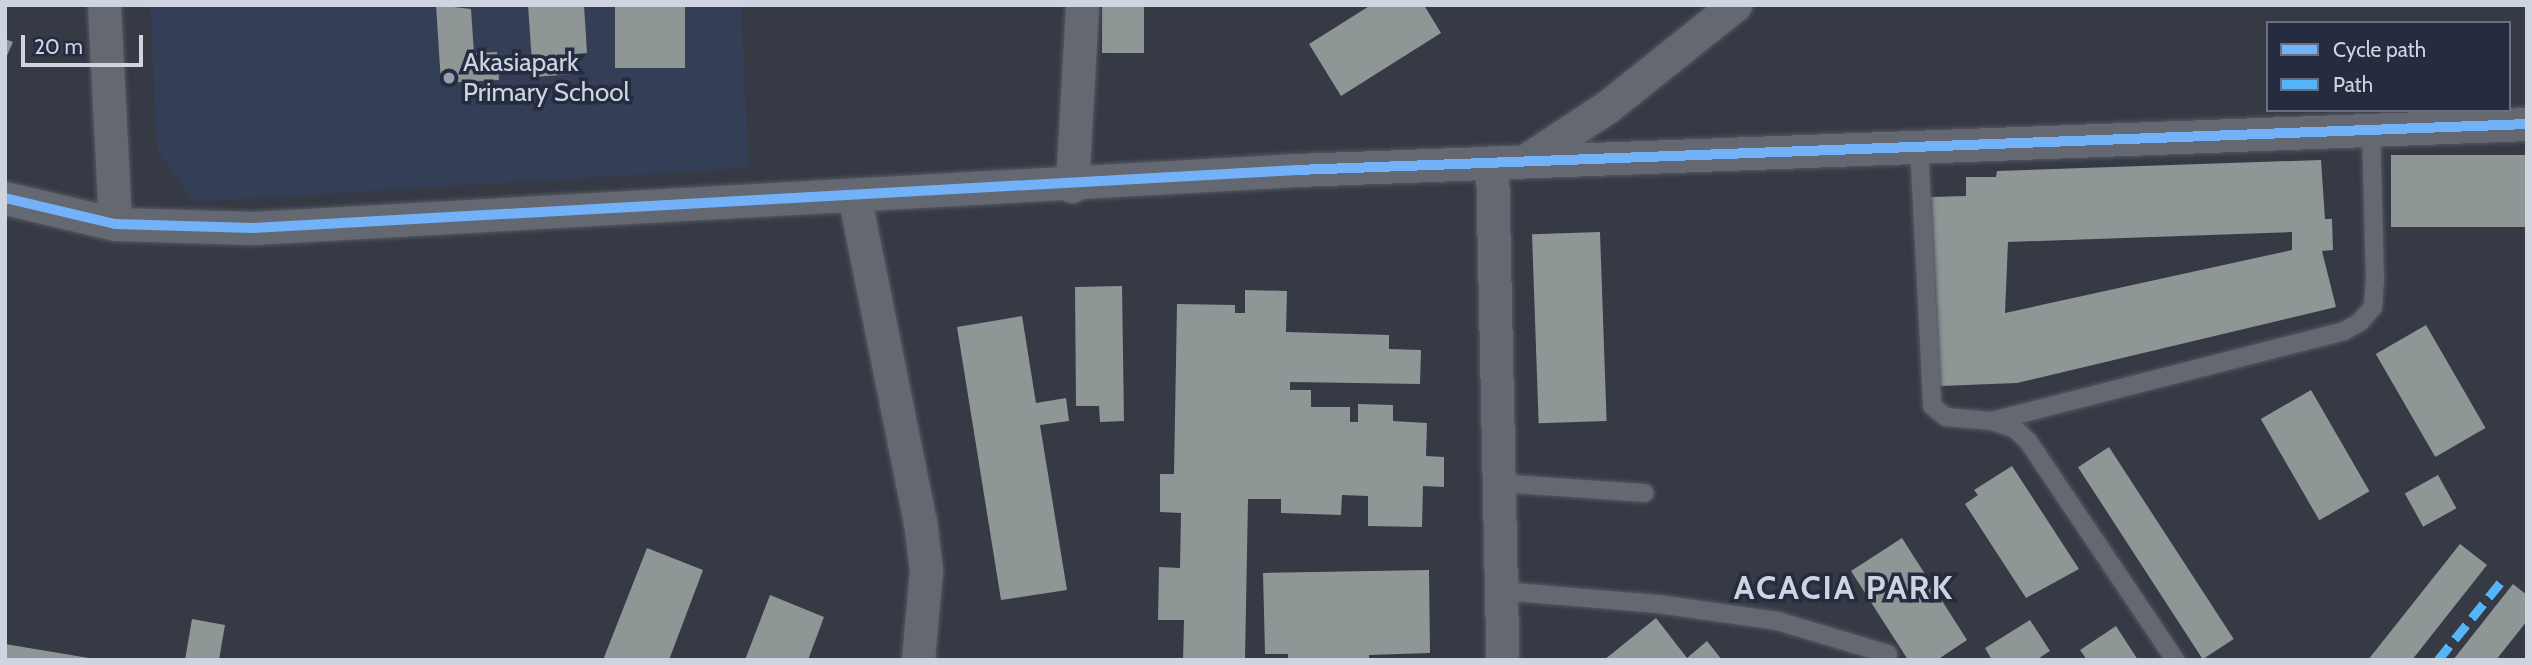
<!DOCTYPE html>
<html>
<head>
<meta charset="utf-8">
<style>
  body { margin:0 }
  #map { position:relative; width:2532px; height:665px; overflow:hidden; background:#353a45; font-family:Cabin,sans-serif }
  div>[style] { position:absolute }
  .built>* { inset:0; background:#353e57 }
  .building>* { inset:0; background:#8f9696; transform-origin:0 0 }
  .roads { filter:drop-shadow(0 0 2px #545861) drop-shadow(0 0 2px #545861) }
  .lane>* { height:18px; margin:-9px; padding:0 9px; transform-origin:9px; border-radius:9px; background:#646870 }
  .street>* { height:33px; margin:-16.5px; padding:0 16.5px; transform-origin:16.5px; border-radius:16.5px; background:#646870 }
  .quiet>* { height:9px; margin-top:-4.5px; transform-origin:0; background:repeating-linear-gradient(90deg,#56b5f8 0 18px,transparent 0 27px) }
  .cycleway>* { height:10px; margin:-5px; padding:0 5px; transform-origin:5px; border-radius:5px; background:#73b2f8 }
  .dots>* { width:19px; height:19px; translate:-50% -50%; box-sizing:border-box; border:4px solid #252c40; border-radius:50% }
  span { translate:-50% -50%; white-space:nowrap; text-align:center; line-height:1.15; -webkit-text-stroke:7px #252c40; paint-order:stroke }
  .poi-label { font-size:26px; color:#ced4e0 }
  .left { translate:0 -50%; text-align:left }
  .district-label { font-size:33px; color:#ced4e0; font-weight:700; letter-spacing:2px }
  .frame { position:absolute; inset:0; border:7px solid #ced4e0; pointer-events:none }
  .legend { position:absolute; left:2266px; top:21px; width:245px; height:91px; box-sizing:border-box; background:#252c40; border:2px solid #696f80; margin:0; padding:9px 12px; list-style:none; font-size:21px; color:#ced4e0 }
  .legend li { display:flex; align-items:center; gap:14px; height:35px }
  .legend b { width:35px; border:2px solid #696f80 }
  .scale { position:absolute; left:21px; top:35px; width:122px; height:32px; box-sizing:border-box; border:4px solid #ced4e0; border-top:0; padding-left:9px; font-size:21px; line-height:24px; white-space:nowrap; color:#ced4e0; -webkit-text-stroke:5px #252c40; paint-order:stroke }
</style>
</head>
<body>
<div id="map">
  <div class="built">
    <div style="clip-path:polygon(150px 5px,741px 5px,749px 168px,193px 202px,157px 150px)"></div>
  </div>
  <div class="building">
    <div style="clip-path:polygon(436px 5px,471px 9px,474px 53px,497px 52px,499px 80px,441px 83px)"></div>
    <div style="clip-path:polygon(528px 5px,584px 5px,587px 53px,574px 54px,575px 74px,533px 77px)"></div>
    <div style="left:615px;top:5px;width:70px;height:63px"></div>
    <div style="left:1102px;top:5px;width:42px;height:48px"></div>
    <div style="clip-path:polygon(1371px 5px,1424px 5px,1441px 33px,1341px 96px,1309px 44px)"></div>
    <div style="clip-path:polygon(5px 39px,13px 42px,5px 60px)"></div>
    <div style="left:2527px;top:155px;width:72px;height:136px;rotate:90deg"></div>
    <div style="clip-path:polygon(evenodd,2321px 160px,2325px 219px,2332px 219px,2333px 250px,2322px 251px,2336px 307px,2017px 383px,1940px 386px,1931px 197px,1966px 196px,1966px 177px,1996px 177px,1997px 171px,2321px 160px,2292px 232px,2292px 250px,2005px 313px,2008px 242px,2292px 232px)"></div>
    <div style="left:1600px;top:232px;width:189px;height:68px;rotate:88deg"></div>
    <div style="clip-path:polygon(1122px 286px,1124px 421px,1100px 422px,1099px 406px,1076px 406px,1075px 287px)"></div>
    <div style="clip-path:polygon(1245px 290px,1287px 291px,1286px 332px,1389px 335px,1389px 349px,1421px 350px,1420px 384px,1290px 382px,1290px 390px,1311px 390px,1311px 407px,1350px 407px,1350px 422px,1358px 422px,1358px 404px,1393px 405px,1393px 421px,1427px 423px,1426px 456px,1444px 457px,1444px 487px,1423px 486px,1422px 527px,1368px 526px,1368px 496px,1342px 495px,1341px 515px,1281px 513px,1281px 499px,1248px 499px,1245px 660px,1183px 660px,1184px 620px,1158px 620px,1159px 567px,1180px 568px,1181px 513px,1160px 512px,1160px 474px,1174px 474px,1177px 304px,1235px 305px,1235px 313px,1245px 313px)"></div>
    <div style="clip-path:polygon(1022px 316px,1036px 403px,1066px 398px,1069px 421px,1040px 425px,1067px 590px,1001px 600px,957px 327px)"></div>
    <div style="left:2426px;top:325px;width:119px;height:58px;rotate:60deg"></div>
    <div style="left:2311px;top:390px;width:117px;height:58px;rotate:60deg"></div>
    <div style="left:2109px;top:447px;width:229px;height:37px;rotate:57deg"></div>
    <div style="clip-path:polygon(2012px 466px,2079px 569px,2026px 598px,1965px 504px,1978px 495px,1974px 490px)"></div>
    <div style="left:2438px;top:475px;width:38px;height:38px;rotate:61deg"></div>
    <div style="clip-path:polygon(1902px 538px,1967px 640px,1937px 660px,1908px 660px,1851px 571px)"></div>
    <div style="clip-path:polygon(2460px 544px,2487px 565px,2412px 660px,2368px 660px)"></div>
    <div style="clip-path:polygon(647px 548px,703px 570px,669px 660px,603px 660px)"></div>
    <div style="clip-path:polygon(1429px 570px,1430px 653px,1369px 655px,1369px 660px,1288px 660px,1288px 654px,1265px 654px,1263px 573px)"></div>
    <div style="clip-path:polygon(2513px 584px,2527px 595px,2527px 621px,2496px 660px,2453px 660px)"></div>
    <div style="clip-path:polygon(770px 595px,824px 617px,808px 660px,745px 660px)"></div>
    <div style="clip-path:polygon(1656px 618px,1687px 658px,1707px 641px,1722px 660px,1604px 660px)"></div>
    <div style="clip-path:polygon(192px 619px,225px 625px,219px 660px,185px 660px)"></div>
    <div style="clip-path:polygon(2030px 620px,2050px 651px,2036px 660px,1992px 660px,1985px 648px)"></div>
    <div style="clip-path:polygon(2116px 626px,2138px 660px,2087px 660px,2080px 650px)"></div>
    <div style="clip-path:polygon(5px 644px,89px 658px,89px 660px,5px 660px)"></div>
  </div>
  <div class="roads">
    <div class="lane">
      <div style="left:1919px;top:146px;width:260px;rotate:87.1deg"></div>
      <div style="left:1932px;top:406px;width:18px;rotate:38deg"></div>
      <div style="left:1946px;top:417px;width:46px;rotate:5deg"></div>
      <div style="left:1992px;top:421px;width:24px;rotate:19deg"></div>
      <div style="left:2015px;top:429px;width:18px;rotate:43deg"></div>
      <div style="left:2028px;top:441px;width:264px;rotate:56.1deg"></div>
      <div style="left:1992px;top:421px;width:363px;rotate:-14.3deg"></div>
      <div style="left:2344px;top:331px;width:18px;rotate:-29deg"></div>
      <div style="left:2360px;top:322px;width:20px;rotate:-49deg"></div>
      <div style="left:2373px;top:307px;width:26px;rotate:-86deg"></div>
      <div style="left:2375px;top:281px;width:152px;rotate:-91.5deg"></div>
      <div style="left:1498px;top:483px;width:147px;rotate:3.9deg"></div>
      <div style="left:1502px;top:591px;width:157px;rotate:4.8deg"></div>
      <div style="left:1658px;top:604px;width:120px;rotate:8.1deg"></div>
      <div style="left:1777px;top:621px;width:116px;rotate:16.6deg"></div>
    </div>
    <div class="street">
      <div style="left:104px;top:5px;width:219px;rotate:87.1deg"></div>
      <div style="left:1525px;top:161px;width:98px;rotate:-33.4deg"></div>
      <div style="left:1607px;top:107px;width:164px;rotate:-38.6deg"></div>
      <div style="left:1492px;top:162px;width:498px;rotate:88.8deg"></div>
      <div style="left:1072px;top:186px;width:181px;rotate:-86.8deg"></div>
      <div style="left:854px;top:195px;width:333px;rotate:78.6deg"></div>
      <div style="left:920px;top:521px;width:49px;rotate:83deg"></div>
      <div style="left:926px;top:570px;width:90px;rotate:95.1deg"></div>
      <div style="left:5px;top:198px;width:113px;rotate:13.3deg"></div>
      <div style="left:115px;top:224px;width:138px;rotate:1.7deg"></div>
      <div style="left:253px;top:228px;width:1046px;rotate:-3.18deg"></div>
      <div style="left:1297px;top:170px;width:1231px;rotate:-2.14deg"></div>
    </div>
  </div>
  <div class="quiet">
    <div style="left:2438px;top:660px;width:100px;rotate:-51.1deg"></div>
  </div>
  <div class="cycleway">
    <div style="left:5px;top:198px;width:113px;rotate:13.3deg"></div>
    <div style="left:115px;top:224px;width:138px;rotate:1.7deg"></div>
    <div style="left:253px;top:228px;width:1046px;rotate:-3.18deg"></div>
    <div style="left:1297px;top:170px;width:1231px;rotate:-2.14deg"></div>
  </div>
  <div class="dots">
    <div style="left:449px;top:78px;background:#989eaa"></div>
  </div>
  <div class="poi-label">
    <span class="left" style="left:463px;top:78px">Akasiapark<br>Primary School</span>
  </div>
  <div class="district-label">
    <span style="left:1844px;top:588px">ACACIA PARK</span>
  </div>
  <div class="frame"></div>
  <ul class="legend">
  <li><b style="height:9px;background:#73b2f8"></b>Cycle path</li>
  <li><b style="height:9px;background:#56b5f8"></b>Path</li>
  </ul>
  <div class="scale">20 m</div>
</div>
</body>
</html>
